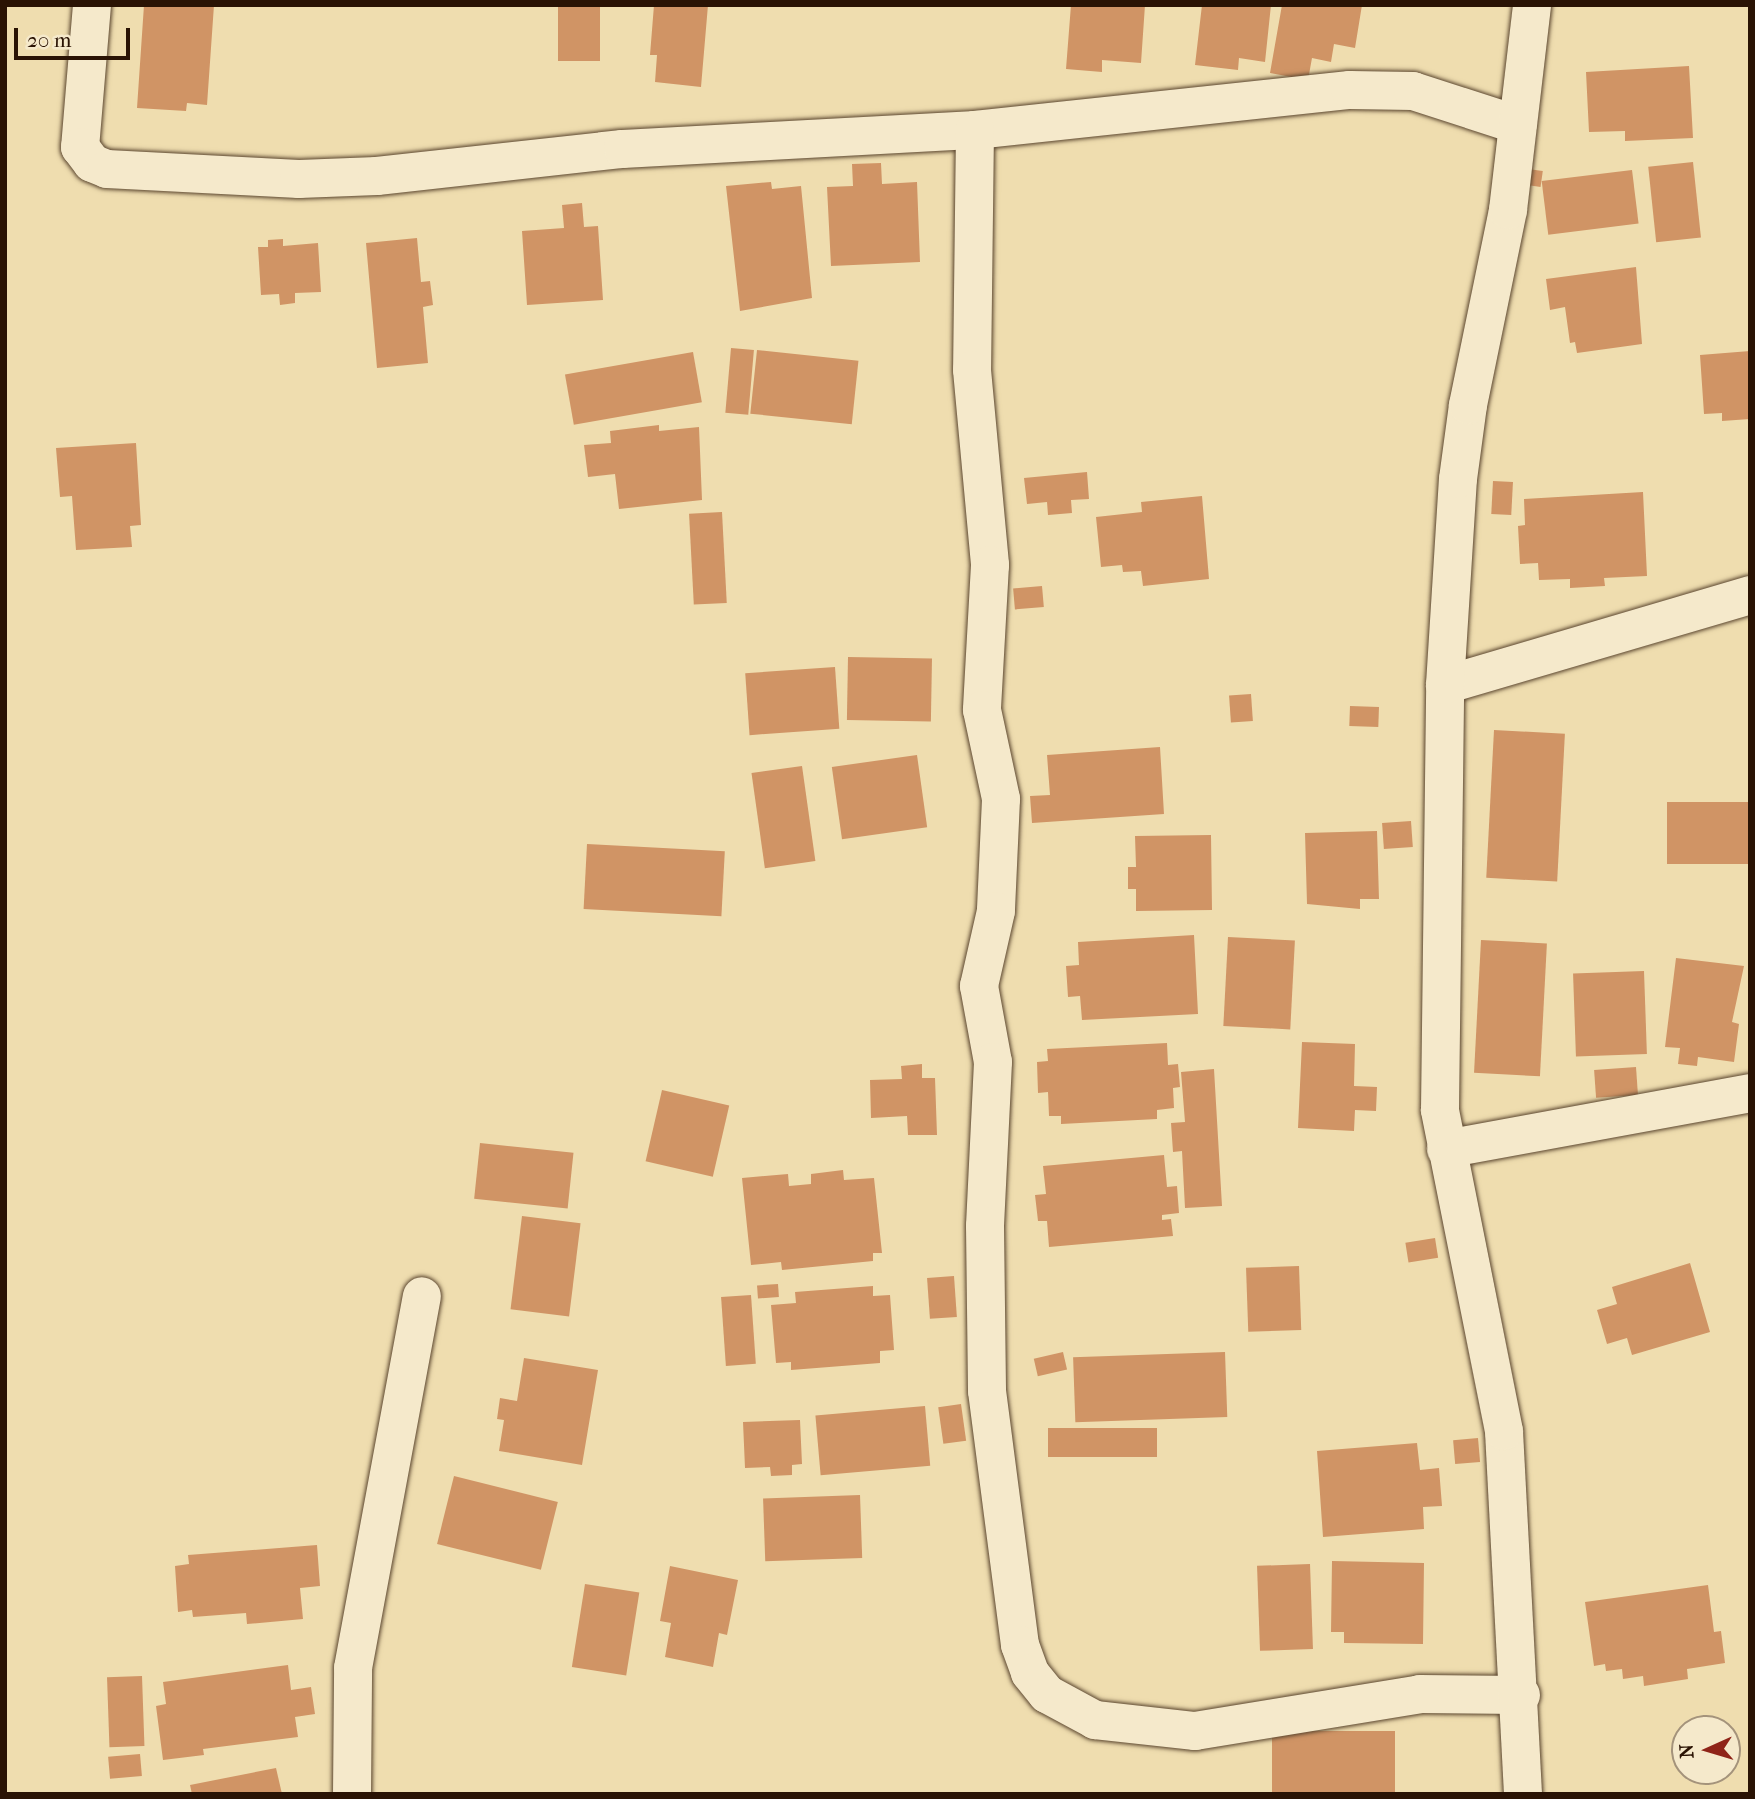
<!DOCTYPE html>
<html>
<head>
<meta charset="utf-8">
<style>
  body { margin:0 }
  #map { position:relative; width:1755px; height:1799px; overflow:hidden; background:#efddaf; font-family:"IM FELL French Canon",serif }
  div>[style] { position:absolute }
  .building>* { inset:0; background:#d09465; transform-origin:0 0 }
  .roads { filter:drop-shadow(0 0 2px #5b462f) drop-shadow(0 0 2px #5b462f) }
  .minor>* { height:38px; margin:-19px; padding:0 19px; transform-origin:19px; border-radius:19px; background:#f5e9cb }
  span { translate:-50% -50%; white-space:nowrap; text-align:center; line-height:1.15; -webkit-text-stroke:7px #f5e9cb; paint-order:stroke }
  .frame { position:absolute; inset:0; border:7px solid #2a1304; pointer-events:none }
  .north { position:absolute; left:1671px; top:1715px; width:70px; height:70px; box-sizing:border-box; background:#f5e9cb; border:2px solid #a4937b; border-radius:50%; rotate:266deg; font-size:19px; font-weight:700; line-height:28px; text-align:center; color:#2a1304 }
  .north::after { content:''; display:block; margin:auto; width:24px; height:32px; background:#8f2418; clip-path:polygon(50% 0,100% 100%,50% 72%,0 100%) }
  .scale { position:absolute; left:14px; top:28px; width:116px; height:32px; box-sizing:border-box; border:4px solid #2a1304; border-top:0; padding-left:9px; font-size:21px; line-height:24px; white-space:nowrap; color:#2a1304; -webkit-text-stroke:5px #f5e9cb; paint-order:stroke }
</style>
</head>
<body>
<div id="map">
  <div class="building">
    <div style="clip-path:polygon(144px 5px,214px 5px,207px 105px,187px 103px,186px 111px,137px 108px)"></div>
    <div style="left:558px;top:5px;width:42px;height:56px"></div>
    <div style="clip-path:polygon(654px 5px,708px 5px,701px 87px,655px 82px,657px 55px,650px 55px)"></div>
    <div style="clip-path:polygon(1071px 5px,1145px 5px,1141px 63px,1102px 60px,1102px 72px,1066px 69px)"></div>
    <div style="clip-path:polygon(1202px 5px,1271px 5px,1265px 62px,1239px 58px,1238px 70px,1195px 65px)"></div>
    <div style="clip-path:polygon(1282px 5px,1362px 5px,1355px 48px,1334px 44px,1331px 62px,1312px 58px,1308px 80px,1270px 73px)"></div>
    <div style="clip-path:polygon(1689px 66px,1693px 138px,1625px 141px,1625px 131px,1589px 132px,1586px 72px)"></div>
    <div style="left:1693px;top:162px;width:76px;height:45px;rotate:84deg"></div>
    <div style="clip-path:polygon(881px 163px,882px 184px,917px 182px,920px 262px,831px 266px,827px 187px,853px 186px,852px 164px)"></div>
    <div style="left:1521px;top:168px;width:22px;height:16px;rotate:8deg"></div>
    <div style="left:1632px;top:170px;width:54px;height:91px;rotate:83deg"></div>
    <div style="clip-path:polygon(771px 182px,772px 189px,801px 186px,812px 298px,740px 311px,726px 186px)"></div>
    <div style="clip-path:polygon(582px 203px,584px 227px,598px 226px,603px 300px,527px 305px,522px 231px,564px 228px,562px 205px)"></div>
    <div style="clip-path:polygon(417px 238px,421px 282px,430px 281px,433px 305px,423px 307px,428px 363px,377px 368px,366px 243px)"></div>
    <div style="clip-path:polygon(283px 239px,283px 246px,318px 243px,321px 292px,295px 293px,295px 303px,280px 305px,279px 294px,261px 295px,258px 247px,268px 247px,268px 240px)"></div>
    <div style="clip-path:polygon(1636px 267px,1642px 344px,1577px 353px,1575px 342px,1570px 343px,1565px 307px,1550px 310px,1546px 279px)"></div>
    <div style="left:731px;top:348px;width:23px;height:65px;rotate:5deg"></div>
    <div style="left:757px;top:350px;width:102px;height:64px;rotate:6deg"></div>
    <div style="clip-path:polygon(1750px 351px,1750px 419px,1722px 421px,1722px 413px,1704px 414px,1700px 355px)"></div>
    <div style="left:693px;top:352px;width:51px;height:130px;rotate:80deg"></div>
    <div style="clip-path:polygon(659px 425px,659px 431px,699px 427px,702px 500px,619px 509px,615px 474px,588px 477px,584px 445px,611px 443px,610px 431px)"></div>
    <div style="clip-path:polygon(136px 443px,141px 525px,130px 526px,132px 547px,76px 550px,72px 496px,60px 497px,56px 448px)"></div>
    <div style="clip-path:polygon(1087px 472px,1089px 499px,1071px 500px,1072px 513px,1048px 515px,1047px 502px,1027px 504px,1024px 478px)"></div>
    <div style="left:1493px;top:481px;width:20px;height:33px;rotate:3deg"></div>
    <div style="clip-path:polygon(1643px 492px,1647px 576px,1604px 578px,1605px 586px,1570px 588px,1570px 579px,1539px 580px,1538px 563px,1520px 564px,1518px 526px,1525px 525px,1524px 499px)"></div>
    <div style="clip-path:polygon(1202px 496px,1209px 579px,1143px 586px,1141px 571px,1123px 572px,1122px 565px,1101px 567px,1096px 517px,1142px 512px,1141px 502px)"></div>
    <div style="left:722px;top:512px;width:91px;height:33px;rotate:87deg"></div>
    <div style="left:1042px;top:586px;width:21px;height:29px;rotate:85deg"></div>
    <div style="left:848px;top:657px;width:84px;height:63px;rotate:1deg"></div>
    <div style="left:835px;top:667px;width:62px;height:90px;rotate:86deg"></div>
    <div style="left:1251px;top:694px;width:27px;height:22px;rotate:86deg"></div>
    <div style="left:1350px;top:706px;width:29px;height:20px;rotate:2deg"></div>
    <div style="left:1494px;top:730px;width:71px;height:148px;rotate:3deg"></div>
    <div style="clip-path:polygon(1160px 747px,1164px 814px,1032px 823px,1030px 796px,1050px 795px,1047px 755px)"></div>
    <div style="left:917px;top:755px;width:73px;height:86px;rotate:82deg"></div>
    <div style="left:802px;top:766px;width:96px;height:51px;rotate:82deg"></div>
    <div style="left:1750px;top:802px;width:62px;height:83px;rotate:90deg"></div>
    <div style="left:1411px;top:821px;width:26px;height:29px;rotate:86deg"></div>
    <div style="clip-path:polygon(1377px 831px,1379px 899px,1360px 899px,1360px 909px,1307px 904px,1305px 833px)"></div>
    <div style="clip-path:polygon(1211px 835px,1212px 910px,1136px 911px,1136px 889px,1128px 889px,1128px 867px,1136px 867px,1135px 836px)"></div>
    <div style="left:587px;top:844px;width:138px;height:65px;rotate:3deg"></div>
    <div style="clip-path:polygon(1194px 935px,1198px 1014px,1082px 1020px,1080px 996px,1068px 997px,1066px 966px,1079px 965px,1078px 942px)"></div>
    <div style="left:1228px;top:937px;width:67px;height:89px;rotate:3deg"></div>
    <div style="left:1481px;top:940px;width:66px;height:133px;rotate:3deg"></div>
    <div style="clip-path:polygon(1676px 958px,1744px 966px,1732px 1022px,1739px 1024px,1734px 1062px,1698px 1057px,1697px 1066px,1678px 1064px,1680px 1048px,1665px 1047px)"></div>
    <div style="left:1644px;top:971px;width:83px;height:71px;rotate:88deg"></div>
    <div style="clip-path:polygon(1302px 1042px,1355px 1044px,1354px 1086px,1377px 1087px,1376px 1111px,1355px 1110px,1354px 1131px,1298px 1128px)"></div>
    <div style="clip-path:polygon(1167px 1043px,1168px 1065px,1178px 1064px,1180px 1087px,1173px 1088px,1174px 1108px,1157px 1110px,1157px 1119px,1061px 1124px,1061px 1116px,1049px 1116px,1048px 1092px,1038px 1093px,1037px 1062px,1048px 1061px,1047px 1049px)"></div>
    <div style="clip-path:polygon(922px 1064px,922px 1078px,935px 1078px,937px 1135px,908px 1135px,907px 1116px,871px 1118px,870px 1080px,902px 1079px,901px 1066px)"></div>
    <div style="left:1636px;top:1067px;width:28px;height:42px;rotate:86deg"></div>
    <div style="clip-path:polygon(1214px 1069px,1222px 1206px,1185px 1208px,1182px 1151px,1173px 1152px,1171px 1123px,1185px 1122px,1181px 1072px)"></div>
    <div style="left:662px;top:1090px;width:69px;height:73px;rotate:13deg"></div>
    <div style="left:480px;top:1143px;width:94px;height:56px;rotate:6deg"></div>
    <div style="clip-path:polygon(1164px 1155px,1167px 1187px,1177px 1186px,1179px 1213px,1162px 1215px,1162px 1220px,1171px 1219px,1173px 1236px,1049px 1247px,1047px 1221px,1038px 1221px,1035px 1195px,1046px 1194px,1043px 1166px)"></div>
    <div style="clip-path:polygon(843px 1170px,844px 1180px,874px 1178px,882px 1253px,873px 1253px,873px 1261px,782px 1270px,781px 1262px,751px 1265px,742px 1178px,788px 1174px,789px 1186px,811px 1184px,811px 1174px)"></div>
    <div style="left:522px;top:1216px;width:59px;height:94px;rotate:7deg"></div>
    <div style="left:1435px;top:1238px;width:20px;height:30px;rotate:81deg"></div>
    <div style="clip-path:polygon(1690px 1263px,1710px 1332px,1632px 1355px,1627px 1338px,1607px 1344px,1597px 1310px,1617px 1304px,1612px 1287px)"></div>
    <div style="left:1299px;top:1266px;width:64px;height:53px;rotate:88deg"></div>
    <div style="left:954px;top:1276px;width:41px;height:27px;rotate:86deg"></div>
    <div style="left:778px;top:1284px;width:13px;height:21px;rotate:86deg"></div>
    <div style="clip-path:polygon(873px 1286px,873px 1296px,890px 1295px,894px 1350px,880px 1351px,880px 1363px,791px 1370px,791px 1362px,776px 1363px,771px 1305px,796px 1303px,795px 1292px)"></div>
    <div style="left:751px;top:1295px;width:69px;height:30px;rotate:86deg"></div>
    <div style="left:1063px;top:1352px;width:18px;height:30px;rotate:77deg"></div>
    <div style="left:1225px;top:1352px;width:65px;height:152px;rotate:88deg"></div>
    <div style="clip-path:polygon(524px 1358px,598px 1370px,582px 1465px,499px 1451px,504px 1420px,497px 1419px,500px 1398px,517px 1401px)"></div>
    <div style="left:961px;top:1404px;width:37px;height:23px;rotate:82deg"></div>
    <div style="left:925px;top:1406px;width:60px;height:110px;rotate:85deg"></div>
    <div style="clip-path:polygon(800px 1420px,802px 1464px,792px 1465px,792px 1475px,771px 1476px,770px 1467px,745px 1468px,743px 1422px)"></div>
    <div style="left:1157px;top:1428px;width:29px;height:109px;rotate:90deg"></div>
    <div style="left:1478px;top:1438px;width:24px;height:25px;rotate:85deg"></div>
    <div style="clip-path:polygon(1417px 1443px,1420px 1470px,1439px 1468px,1442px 1506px,1423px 1507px,1424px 1529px,1323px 1537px,1317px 1451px)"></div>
    <div style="left:454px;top:1476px;width:107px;height:70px;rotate:14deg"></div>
    <div style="left:860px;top:1495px;width:63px;height:97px;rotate:88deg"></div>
    <div style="clip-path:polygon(317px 1545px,320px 1586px,300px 1588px,303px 1619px,247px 1624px,246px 1613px,193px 1617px,192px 1610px,178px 1612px,175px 1566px,189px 1564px,188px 1555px)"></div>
    <div style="clip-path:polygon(1332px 1561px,1424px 1563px,1423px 1644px,1344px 1643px,1344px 1632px,1331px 1632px)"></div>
    <div style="left:1310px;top:1564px;width:85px;height:53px;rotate:88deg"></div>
    <div style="clip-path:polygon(670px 1566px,738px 1580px,727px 1635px,719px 1633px,713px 1667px,665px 1657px,671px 1623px,660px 1621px)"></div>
    <div style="left:585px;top:1584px;width:55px;height:84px;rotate:9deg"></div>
    <div style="clip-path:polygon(1708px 1585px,1714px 1632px,1721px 1631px,1725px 1663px,1687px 1669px,1688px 1679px,1644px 1686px,1643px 1676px,1623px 1679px,1622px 1669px,1606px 1671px,1605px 1664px,1594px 1666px,1585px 1602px)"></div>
    <div style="clip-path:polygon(288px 1665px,291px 1690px,311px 1687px,315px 1714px,295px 1717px,298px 1737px,203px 1749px,204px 1755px,163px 1760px,156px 1706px,166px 1704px,163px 1682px)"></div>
    <div style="left:142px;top:1676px;width:70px;height:35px;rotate:88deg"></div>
    <div style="left:1272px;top:1731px;width:123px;height:63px"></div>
    <div style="left:140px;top:1754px;width:22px;height:32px;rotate:85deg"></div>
    <div style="clip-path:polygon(276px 1768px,282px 1794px,192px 1794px,190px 1785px)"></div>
  </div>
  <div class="roads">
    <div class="minor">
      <div style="left:92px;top:5px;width:143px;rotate:94.8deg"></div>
      <div style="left:80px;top:147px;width:20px;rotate:53deg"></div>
      <div style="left:92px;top:163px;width:16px;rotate:22deg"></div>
      <div style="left:107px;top:169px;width:192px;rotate:3deg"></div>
      <div style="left:299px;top:179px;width:78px;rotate:-2.2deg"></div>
      <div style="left:377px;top:176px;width:247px;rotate:-6.3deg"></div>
      <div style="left:623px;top:149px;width:353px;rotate:-3.1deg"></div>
      <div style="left:975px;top:130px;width:377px;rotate:-6.1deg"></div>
      <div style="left:1350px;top:90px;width:63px;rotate:0.9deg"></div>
      <div style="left:1413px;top:91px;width:110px;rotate:17.9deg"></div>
      <div style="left:975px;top:130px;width:240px;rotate:90.7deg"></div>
      <div style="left:972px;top:370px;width:196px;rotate:84.7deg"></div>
      <div style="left:990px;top:565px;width:145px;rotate:93.2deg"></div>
      <div style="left:982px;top:710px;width:91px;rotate:77.9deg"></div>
      <div style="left:1001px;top:799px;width:112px;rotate:92.6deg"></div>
      <div style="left:996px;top:911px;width:77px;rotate:102.8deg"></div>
      <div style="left:979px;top:986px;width:77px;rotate:79.6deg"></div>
      <div style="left:993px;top:1062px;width:164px;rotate:92.8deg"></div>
      <div style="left:985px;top:1226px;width:165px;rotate:89.3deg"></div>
      <div style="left:987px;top:1391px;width:256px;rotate:82.6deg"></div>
      <div style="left:1020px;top:1645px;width:30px;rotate:70deg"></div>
      <div style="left:1030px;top:1673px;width:27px;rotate:51deg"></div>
      <div style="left:1047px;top:1694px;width:55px;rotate:28.4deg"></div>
      <div style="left:1095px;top:1720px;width:101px;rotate:6.3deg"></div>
      <div style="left:1195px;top:1731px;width:228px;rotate:-9.3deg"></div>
      <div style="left:1420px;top:1694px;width:101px;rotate:0.6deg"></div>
      <div style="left:1445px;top:685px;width:318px;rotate:-16.4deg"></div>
      <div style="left:1446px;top:1149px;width:309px;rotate:-10.4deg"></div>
      <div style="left:352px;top:1794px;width:126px;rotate:-89.5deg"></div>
      <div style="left:353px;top:1668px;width:378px;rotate:-79.5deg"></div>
      <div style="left:1523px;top:1794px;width:363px;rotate:-93deg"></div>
      <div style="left:1504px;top:1431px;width:327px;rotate:-101.3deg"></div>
      <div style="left:1440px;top:1110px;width:425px;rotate:-89.3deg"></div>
      <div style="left:1445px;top:685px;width:206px;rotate:-86.4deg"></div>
      <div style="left:1458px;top:479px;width:75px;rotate:-82.3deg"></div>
      <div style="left:1468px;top:405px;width:199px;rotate:-78.4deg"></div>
      <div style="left:1508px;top:210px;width:206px;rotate:-83.3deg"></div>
    </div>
  </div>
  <div class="frame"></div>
  <div class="north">N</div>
  <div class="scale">20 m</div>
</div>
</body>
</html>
